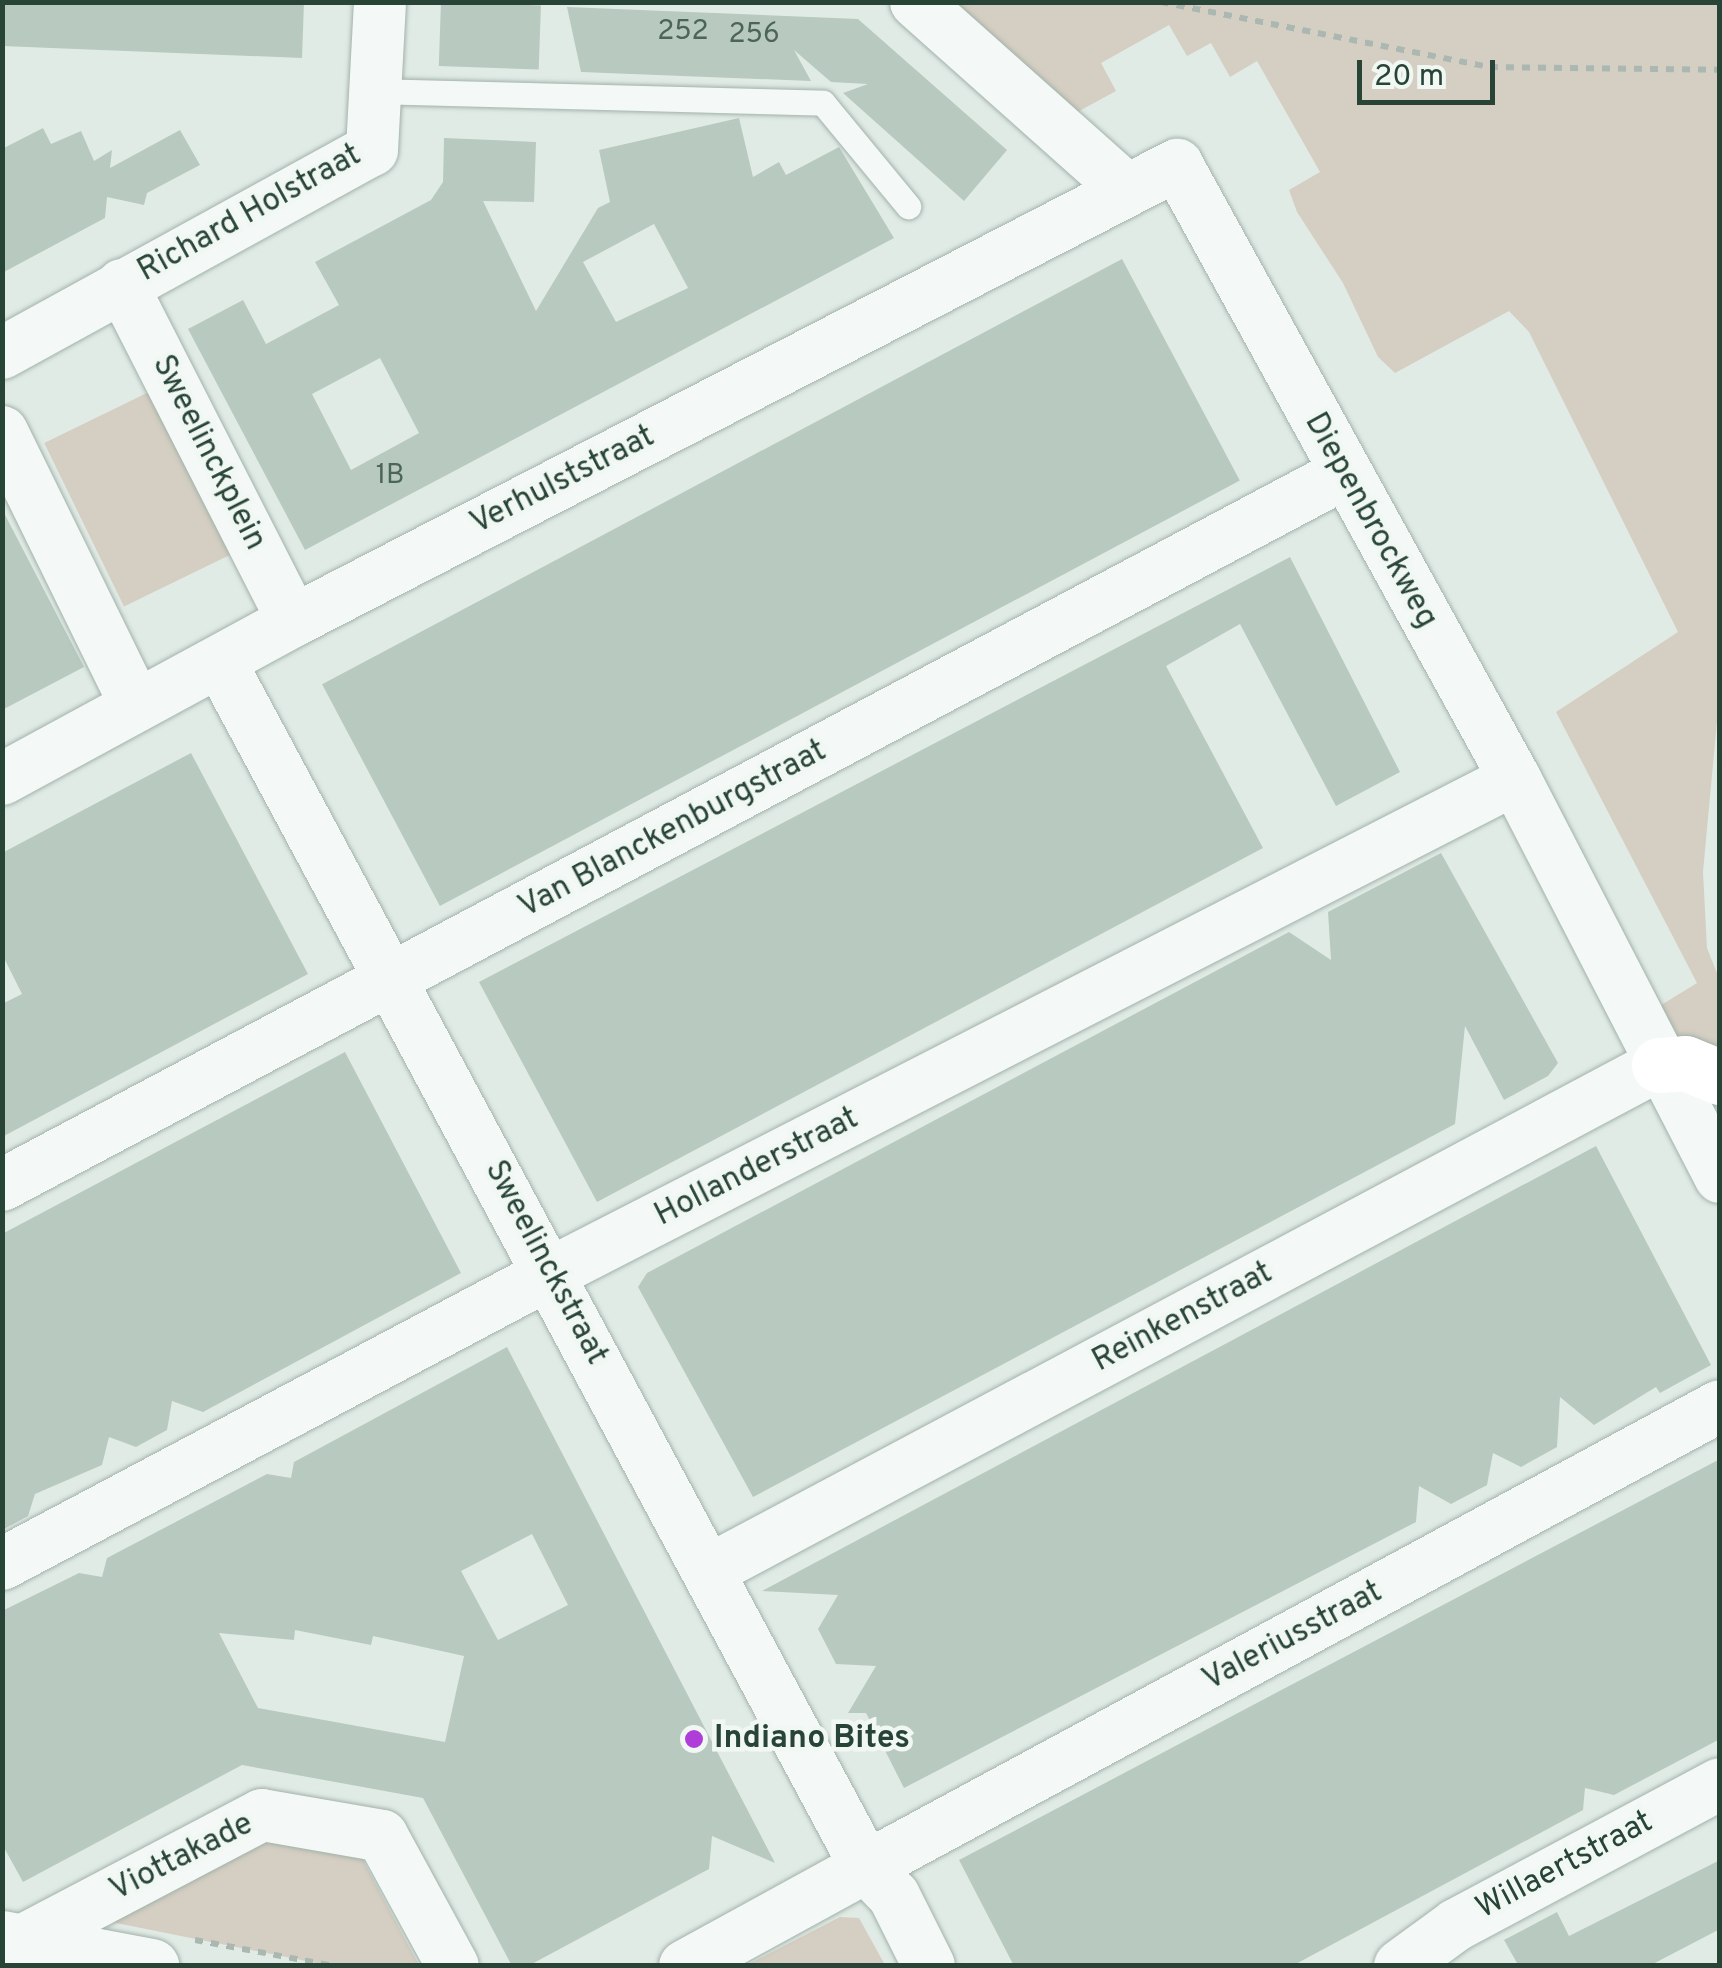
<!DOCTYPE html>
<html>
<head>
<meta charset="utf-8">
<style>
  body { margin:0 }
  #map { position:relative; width:1722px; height:1968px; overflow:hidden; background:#e1ebe6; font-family:Overpass,sans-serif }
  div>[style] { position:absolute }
  .green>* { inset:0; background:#d5cec2; transform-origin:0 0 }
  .building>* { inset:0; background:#b8c9c0; transform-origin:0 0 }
  .path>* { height:6px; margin-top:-3px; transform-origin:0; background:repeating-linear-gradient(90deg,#abb8b2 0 8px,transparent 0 16px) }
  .roads { filter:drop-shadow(0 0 2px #a2b2aa) drop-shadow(0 0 2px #a2b2aa) }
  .service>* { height:25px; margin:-12.5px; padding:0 12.5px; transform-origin:12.5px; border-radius:12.5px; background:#f4f9f7 }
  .minor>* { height:52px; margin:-26px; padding:0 26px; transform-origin:26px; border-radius:26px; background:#f4f9f7 }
  .tertiary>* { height:55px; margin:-27.5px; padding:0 27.5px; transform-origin:27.5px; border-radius:27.5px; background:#f4f9f7 }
  .secondary>* { height:55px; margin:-27.5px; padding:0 27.5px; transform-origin:27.5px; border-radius:27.5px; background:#fff }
  .dots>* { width:28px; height:28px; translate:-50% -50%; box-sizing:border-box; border:5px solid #f1f8f4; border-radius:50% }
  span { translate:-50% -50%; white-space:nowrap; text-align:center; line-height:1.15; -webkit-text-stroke:9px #f1f8f4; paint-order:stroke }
  .number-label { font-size:28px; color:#4c6559 }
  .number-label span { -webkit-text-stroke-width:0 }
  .street-label { font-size:32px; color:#284437 }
  .poi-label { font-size:32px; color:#284437; font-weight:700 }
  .left { translate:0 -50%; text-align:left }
  .frame { position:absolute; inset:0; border:5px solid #284437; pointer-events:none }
  .scale { position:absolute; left:1357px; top:60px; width:138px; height:45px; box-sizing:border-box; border:5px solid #284437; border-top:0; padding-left:12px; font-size:30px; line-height:35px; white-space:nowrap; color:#284437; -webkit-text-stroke:8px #f1f8f4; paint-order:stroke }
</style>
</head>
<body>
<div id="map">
  <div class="green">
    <div style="clip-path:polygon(936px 3px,1719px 3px,1720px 689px,1703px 872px,1707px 948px,1719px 978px,1719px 1053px,1667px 1036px,1653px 1010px,1697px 983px,1556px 712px,1678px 632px,1529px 332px,1509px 311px,1395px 373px,1378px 357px,1343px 283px,1297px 212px,1289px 190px,1320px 172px,1257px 61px,1230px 77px,1211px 43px,1187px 56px,1169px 25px,1101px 63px,1116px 91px,1070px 116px)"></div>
    <div style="left:153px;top:390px;width:182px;height:121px;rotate:64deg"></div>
    <div style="clip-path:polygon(263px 1834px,356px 1847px,419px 1965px,326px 1965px,101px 1920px)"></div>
    <div style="clip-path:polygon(840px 1917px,859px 1918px,885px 1965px,747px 1965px)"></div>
  </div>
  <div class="building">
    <div style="clip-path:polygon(2px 2px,304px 2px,302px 58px,2px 46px)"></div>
    <div style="left:441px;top:2px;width:100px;height:64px;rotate:2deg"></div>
    <div style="clip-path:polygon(567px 7px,858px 19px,1007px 150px,964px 201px,843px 93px,868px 84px,831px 82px,794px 50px,811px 81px,581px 72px)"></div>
    <div style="clip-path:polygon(evenodd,739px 118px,753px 177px,779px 162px,786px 175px,839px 147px,894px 238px,305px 550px,188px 329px,243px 300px,266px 344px,339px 305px,315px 262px,431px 200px,443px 182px,444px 138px,536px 142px,534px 202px,483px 201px,536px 311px,598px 208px,610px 202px,599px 150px,739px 118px,654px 224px,688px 288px,616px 322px,583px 262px,654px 224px,739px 118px,380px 358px,419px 433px,351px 470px,312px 394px,380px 358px)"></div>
    <div style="clip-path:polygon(43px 128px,51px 144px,81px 131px,94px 161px,112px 150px,110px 168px,180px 130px,200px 165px,147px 193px,144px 205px,107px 197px,105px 218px,2px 273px,2px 149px)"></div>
    <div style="left:1122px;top:259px;width:251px;height:906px;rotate:62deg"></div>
    <div style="clip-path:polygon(2px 509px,84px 667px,2px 710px)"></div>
    <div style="clip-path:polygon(1290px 557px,1400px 772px,1336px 806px,1240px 624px,1166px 666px,1263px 848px,597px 1202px,479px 982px)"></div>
    <div style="clip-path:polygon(191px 753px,308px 974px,2px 1137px,2px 1004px,22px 994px,2px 954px,2px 853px)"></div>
    <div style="clip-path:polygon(1441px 853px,1558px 1063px,1548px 1076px,1504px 1100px,1465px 1026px,1455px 1124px,753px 1497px,638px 1287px,647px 1273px,1289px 932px,1331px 960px,1328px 912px)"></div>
    <div style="clip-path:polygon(345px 1052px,461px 1273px,203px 1412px,172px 1401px,167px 1430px,136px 1447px,109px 1437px,102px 1465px,35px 1494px,28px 1516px,2px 1530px,2px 1234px)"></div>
    <div style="clip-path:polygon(1596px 1146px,1711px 1365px,1660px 1393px,1656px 1387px,1594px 1425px,1560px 1397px,1557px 1447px,1521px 1467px,1493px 1453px,1487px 1485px,1451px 1504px,1419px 1486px,1416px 1522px,904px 1788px,866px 1713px,848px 1713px,876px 1666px,836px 1664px,818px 1629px,838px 1595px,762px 1591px)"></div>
    <div style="clip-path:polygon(evenodd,507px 1347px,775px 1863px,712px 1836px,709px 1869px,528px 1966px,512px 1966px,423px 1798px,242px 1765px,23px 1882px,2px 1844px,2px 1611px,79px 1573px,102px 1577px,107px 1558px,267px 1474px,291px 1478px,294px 1462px,507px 1347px,532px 1534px,568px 1605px,498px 1640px,461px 1571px,532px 1534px,507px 1347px,295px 1630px,371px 1645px,373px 1636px,464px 1656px,445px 1742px,258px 1708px,219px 1633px,294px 1640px,295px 1630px)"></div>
    <div style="clip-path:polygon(1720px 1459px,1720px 1739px,1614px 1795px,1585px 1788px,1583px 1810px,1292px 1966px,1014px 1966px,959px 1860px)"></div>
    <div style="clip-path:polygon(1720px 1860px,1720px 1929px,1649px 1966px,1512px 1966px,1517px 1963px,1504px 1940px,1557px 1912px,1569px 1936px)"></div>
  </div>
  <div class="path">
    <div style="left:1161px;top:2px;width:335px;rotate:11.2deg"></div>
    <div style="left:1490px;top:67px;width:230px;rotate:0.7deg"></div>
    <div style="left:195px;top:1940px;width:141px;rotate:10.6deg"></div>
  </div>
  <div class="roads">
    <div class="service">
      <div style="left:375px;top:91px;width:448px;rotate:1.5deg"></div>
      <div style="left:823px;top:103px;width:134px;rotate:50.5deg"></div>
    </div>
    <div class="minor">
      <div style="left:916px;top:2px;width:283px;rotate:41.7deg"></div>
      <div style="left:122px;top:285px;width:377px;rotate:63deg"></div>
      <div style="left:2px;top:353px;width:422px;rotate:-28.8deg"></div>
      <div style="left:372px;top:150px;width:148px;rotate:-86.9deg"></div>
      <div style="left:2px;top:432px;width:305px;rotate:63.9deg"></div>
      <div style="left:220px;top:662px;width:1367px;rotate:61.8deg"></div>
      <div style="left:866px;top:1867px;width:970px;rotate:-28.36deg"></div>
      <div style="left:2px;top:779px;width:331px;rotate:-28.5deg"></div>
      <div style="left:293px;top:621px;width:995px;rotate:-27.29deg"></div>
      <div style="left:1177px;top:165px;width:701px;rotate:61.17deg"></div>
      <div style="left:1515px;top:779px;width:448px;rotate:62.7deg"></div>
      <div style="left:2px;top:1185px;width:1518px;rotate:-27.93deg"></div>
      <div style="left:2px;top:1564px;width:621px;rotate:-27.93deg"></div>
      <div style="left:551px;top:1273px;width:1083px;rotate:-27.13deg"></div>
      <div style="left:708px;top:1571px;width:1077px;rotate:-28.02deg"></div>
      <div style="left:22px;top:1941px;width:271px;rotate:-27.7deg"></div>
      <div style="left:262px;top:1815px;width:122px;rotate:9.9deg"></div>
      <div style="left:382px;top:1836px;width:148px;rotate:61.4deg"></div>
      <div style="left:685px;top:1966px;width:206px;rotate:-28.7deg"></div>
      <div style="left:866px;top:1867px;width:40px;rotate:46deg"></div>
      <div style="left:894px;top:1896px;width:78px;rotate:63.4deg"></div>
      <div style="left:1400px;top:1966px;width:69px;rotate:-36.2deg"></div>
      <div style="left:1456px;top:1925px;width:299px;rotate:-28.1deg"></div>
    </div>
    <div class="tertiary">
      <div style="left:2px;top:1938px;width:152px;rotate:10.6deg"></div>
    </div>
    <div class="secondary">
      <div style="left:1659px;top:1065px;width:26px;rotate:-4deg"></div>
      <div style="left:1685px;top:1063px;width:38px;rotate:22deg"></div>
    </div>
  </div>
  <div class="dots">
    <div style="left:694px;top:1739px;background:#af3ed8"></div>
  </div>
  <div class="number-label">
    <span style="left:683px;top:32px">252</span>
    <span style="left:754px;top:35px">256</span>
    <span style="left:390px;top:476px">1B</span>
  </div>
  <div class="street-label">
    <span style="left:250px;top:214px;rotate:-29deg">Richard Holstraat</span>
    <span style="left:208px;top:453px;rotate:63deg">Sweelinckplein</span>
    <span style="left:563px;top:481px;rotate:-27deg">Verhulststraat</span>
    <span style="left:1370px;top:521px;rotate:61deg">Diepenbrockweg</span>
    <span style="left:673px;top:830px;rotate:-28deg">Van Blanckenburgstraat</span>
    <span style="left:757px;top:1168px;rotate:-27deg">Hollanderstraat</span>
    <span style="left:545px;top:1263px;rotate:62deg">Sweelinckstraat</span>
    <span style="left:1183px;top:1318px;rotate:-28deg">Reinkenstraat</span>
    <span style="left:1293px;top:1637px;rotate:-28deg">Valeriusstraat</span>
    <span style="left:182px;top:1858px;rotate:-27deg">Viottakade</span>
    <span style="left:1565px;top:1866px;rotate:-28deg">Willaertstraat</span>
  </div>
  <div class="poi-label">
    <span class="left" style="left:714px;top:1739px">Indiano Bites</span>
  </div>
  <div class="frame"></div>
  <div class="scale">20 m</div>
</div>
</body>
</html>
